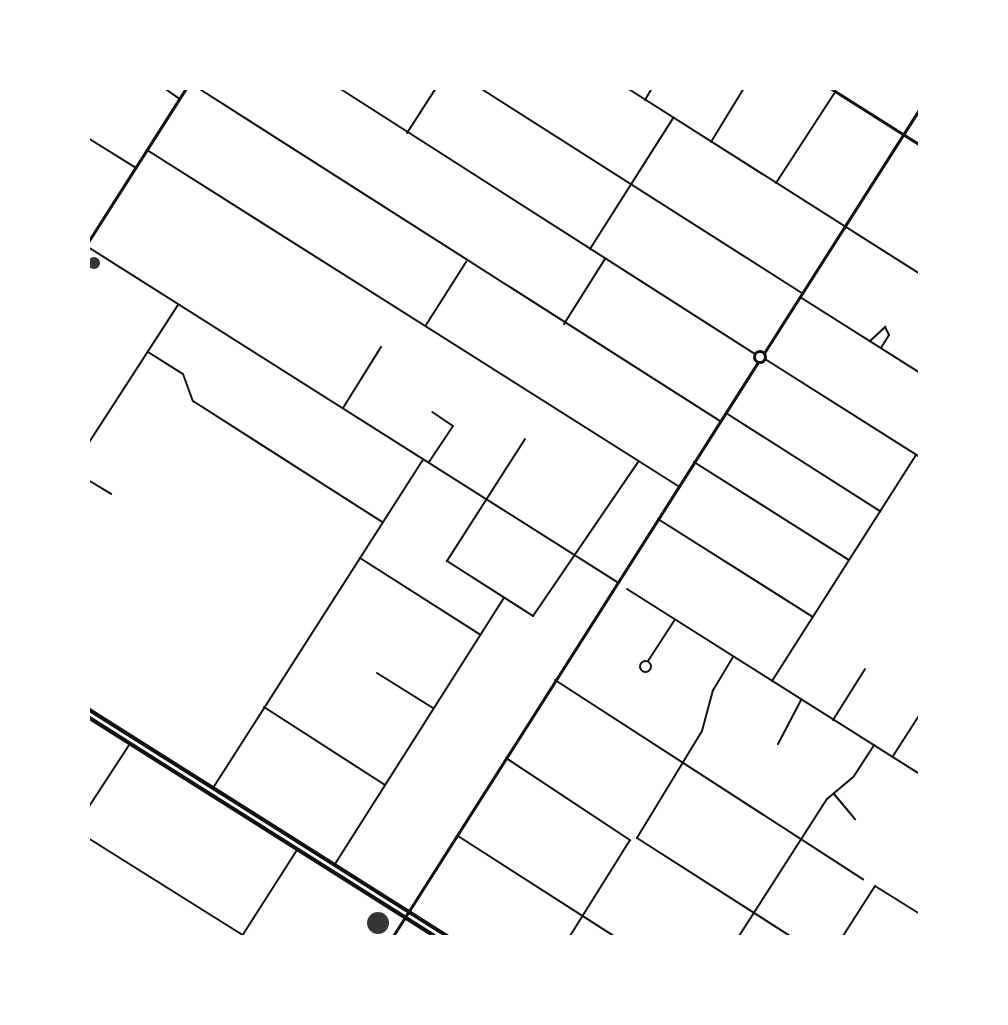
<!DOCTYPE html>
<html>
<head>
<meta charset="utf-8">
<style>
  body { margin:0 }
  #map { position:relative; width:1008px; height:1025px; overflow:hidden; background:#fff; font-family:"IBM Plex Sans",sans-serif }
  div>[style] { position:absolute }
  .building>* { inset:0; background:#353535 }
  .round { border-radius:50% }
  .minor>* { height:2px; margin:-1px; padding:0 1px; transform-origin:1px; border-radius:1px; background:#111 }
  .minor>.ring { margin:-1px; padding:0; box-sizing:content-box; background:none; border:2px solid #111; border-radius:50% }
  .tertiary>* { height:3px; margin:-1.5px; padding:0 1.5px; transform-origin:1.5px; border-radius:1.5px; background:#111 }
  .tertiary>.ring { margin:-1.5px; padding:0; box-sizing:content-box; background:none; border:3px solid #111; border-radius:50% }
  .secondary>* { height:3px; margin:-1.5px; padding:0 1.5px; transform-origin:1.5px; border-radius:1.5px; background:#111 }
  .trunk>* { height:4px; margin:-2px; padding:0 2px; transform-origin:2px; border-radius:2px; background:#111 }
  span { translate:-50% -50%; white-space:nowrap; text-align:center; line-height:1.15; -webkit-text-stroke:4.5px #fff; paint-order:stroke }
  .frame { position:absolute; inset:0; border:90px solid #fff; pointer-events:none }
</style>
</head>
<body>
<div id="map">
  <div class="building">
    <div class="round" style="left:88px;top:257px;width:12px;height:12px"></div>
    <div class="round" style="left:367px;top:912px;width:22px;height:22px"></div>
  </div>
  <div class="minor">
    <div style="left:164px;top:88px;width:19px;rotate:35deg"></div>
    <div style="left:198px;top:88px;width:619px;rotate:32.54deg"></div>
    <div style="left:339px;top:88px;width:494px;rotate:32.6deg"></div>
    <div style="left:480px;top:88px;width:382px;rotate:32.5deg"></div>
    <div style="left:627px;top:88px;width:347px;rotate:32.4deg"></div>
    <div style="left:645px;top:100px;width:14px;rotate:-60deg"></div>
    <div style="left:407px;top:133px;width:54px;rotate:-57.2deg"></div>
    <div style="left:88px;top:138px;width:57px;rotate:32deg"></div>
    <div style="left:711px;top:142px;width:63px;rotate:-58.6deg"></div>
    <div style="left:147px;top:150px;width:628px;rotate:32.32deg"></div>
    <div style="left:776px;top:183px;width:108px;rotate:-57deg"></div>
    <div style="left:88px;top:247px;width:626px;rotate:32.34deg"></div>
    <div style="left:590px;top:249px;width:155px;rotate:-57.6deg"></div>
    <div style="left:800px;top:297px;width:142px;rotate:32.3deg"></div>
    <div style="left:564px;top:324px;width:77px;rotate:-57.8deg"></div>
    <div style="left:426px;top:325px;width:75px;rotate:-57.6deg"></div>
    <div style="left:870px;top:341px;width:21px;rotate:-43deg"></div>
    <div style="left:885px;top:327px;width:9px;rotate:63deg"></div>
    <div style="left:889px;top:335px;width:15px;rotate:122deg"></div>
    <div style="left:148px;top:352px;width:41px;rotate:32.2deg"></div>
    <div style="left:183px;top:374px;width:29px;rotate:70deg"></div>
    <div style="left:193px;top:401px;width:224px;rotate:32.6deg"></div>
    <div style="left:765px;top:359px;width:183px;rotate:32.3deg"></div>
    <div style="left:343px;top:408px;width:72px;rotate:-58.1deg"></div>
    <div style="left:726px;top:413px;width:183px;rotate:32.5deg"></div>
    <div style="left:525px;top:439px;width:145px;rotate:122.6deg"></div>
    <div style="left:447px;top:561px;width:102px;rotate:32.6deg"></div>
    <div style="left:533px;top:616px;width:186px;rotate:-55.7deg"></div>
    <div style="left:88px;top:444px;width:166px;rotate:-57.1deg"></div>
    <div style="left:429px;top:462px;width:43px;rotate:-56.3deg"></div>
    <div style="left:453px;top:426px;width:25px;rotate:-146deg"></div>
    <div style="left:694px;top:462px;width:183px;rotate:32.3deg"></div>
    <div style="left:88px;top:480px;width:27px;rotate:31deg"></div>
    <div style="left:658px;top:519px;width:183px;rotate:32.3deg"></div>
    <div style="left:360px;top:558px;width:143px;rotate:32.5deg"></div>
    <div style="left:627px;top:589px;width:347px;rotate:32.3deg"></div>
    <div style="left:733px;top:657px;width:39px;rotate:121deg"></div>
    <div style="left:713px;top:690px;width:42px;rotate:105deg"></div>
    <div style="left:702px;top:731px;width:125px;rotate:121.3deg"></div>
    <div style="left:637px;top:838px;width:182px;rotate:32.6deg"></div>
    <div class="ring" style="left:639.5px;top:660.5px;width:9px;height:9px"></div>
    <div style="left:648px;top:661px;width:48px;rotate:-57deg"></div>
    <div style="left:377px;top:673px;width:66px;rotate:32deg"></div>
    <div style="left:555px;top:680px;width:367px;rotate:32.9deg"></div>
    <div style="left:772px;top:681px;width:268px;rotate:-57.5deg"></div>
    <div style="left:264px;top:707px;width:144px;rotate:32.8deg"></div>
    <div style="left:833px;top:720px;width:60px;rotate:-57.9deg"></div>
    <div style="left:778px;top:744px;width:50px;rotate:-62.4deg"></div>
    <div style="left:893px;top:756px;width:50px;rotate:-57.3deg"></div>
    <div style="left:506px;top:758px;width:149px;rotate:33.5deg"></div>
    <div style="left:630px;top:840px;width:113px;rotate:122deg"></div>
    <div style="left:213px;top:788px;width:390px;rotate:-57.4deg"></div>
    <div style="left:834px;top:794px;width:33px;rotate:50deg"></div>
    <div style="left:88px;top:808px;width:75px;rotate:-56.9deg"></div>
    <div style="left:458px;top:836px;width:185px;rotate:32.7deg"></div>
    <div style="left:88px;top:838px;width:184px;rotate:32.1deg"></div>
    <div style="left:335px;top:864px;width:315px;rotate:-57.6deg"></div>
    <div style="left:242px;top:936px;width:102px;rotate:-57.4deg"></div>
    <div style="left:739px;top:936px;width:163px;rotate:-57.3deg"></div>
    <div style="left:827px;top:799px;width:35px;rotate:-40deg"></div>
    <div style="left:854px;top:776px;width:37px;rotate:-57deg"></div>
    <div style="left:843px;top:936px;width:59px;rotate:-57.4deg"></div>
    <div style="left:875px;top:886px;width:53px;rotate:31.9deg"></div>
  </div>
  <div class="tertiary">
    <div style="left:830px;top:88px;width:107px;rotate:32.3deg"></div>
    <div class="ring" style="left:754.5px;top:351.5px;width:8px;height:8px"></div>
    <div style="left:764px;top:353px;width:290px;rotate:-57.5deg"></div>
    <div style="left:393px;top:936px;width:680px;rotate:-57.55deg"></div>
  </div>
  <div class="secondary">
    <div style="left:88px;top:242px;width:183px;rotate:-57.5deg"></div>
  </div>
  <div class="trunk">
    <div style="left:88px;top:709px;width:425px;rotate:32.3deg"></div>
    <div style="left:88px;top:717px;width:409px;rotate:32.3deg"></div>
  </div>
  <div class="frame"></div>
</div>
</body>
</html>
